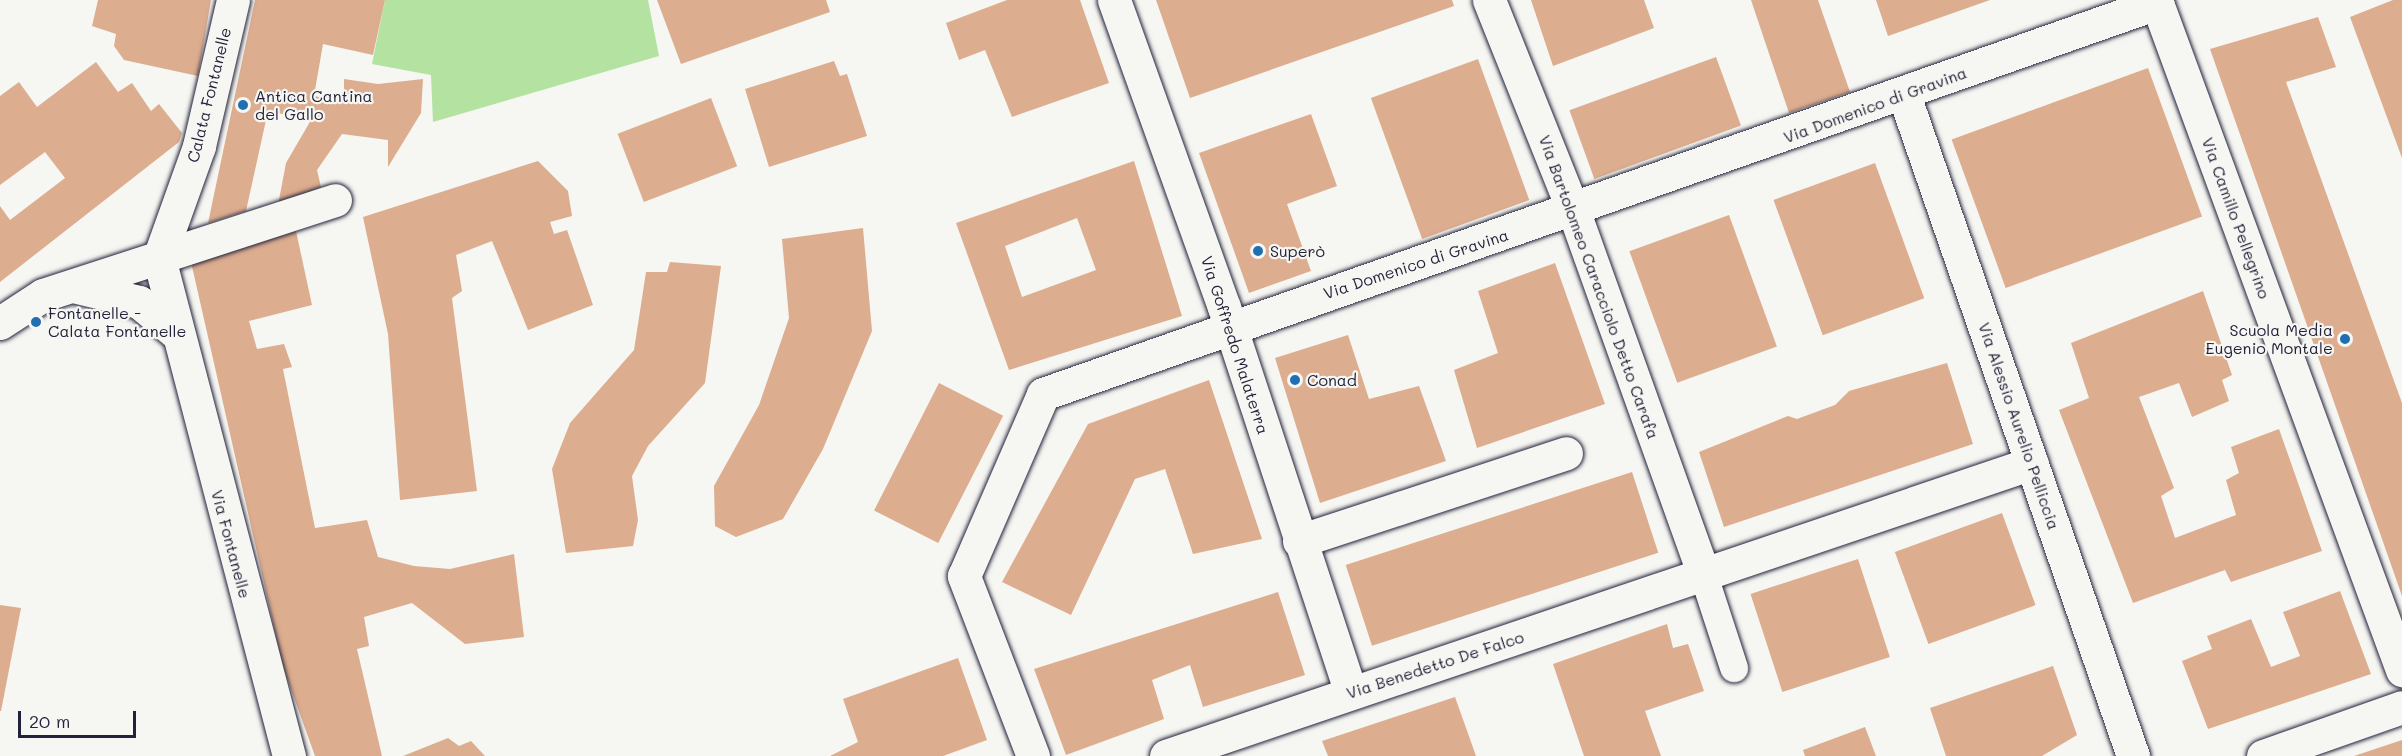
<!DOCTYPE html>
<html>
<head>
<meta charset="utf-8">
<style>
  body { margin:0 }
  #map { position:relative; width:2402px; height:756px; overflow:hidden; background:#f6f6f2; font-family:Mali,sans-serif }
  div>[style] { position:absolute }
  .green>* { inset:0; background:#b3e2a1 }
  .building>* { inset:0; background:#ddad8f; transform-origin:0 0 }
  .roads { filter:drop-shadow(0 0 2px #22223b) drop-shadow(0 0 2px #22223b) }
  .pedestrian>* { height:28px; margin:-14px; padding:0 14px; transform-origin:14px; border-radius:14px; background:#f6f6f2 }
  .minor>* { height:33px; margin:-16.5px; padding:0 16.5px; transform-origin:16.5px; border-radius:16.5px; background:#f6f6f2 }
  .dots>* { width:16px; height:16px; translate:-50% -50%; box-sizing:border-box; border:3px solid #f6f6f2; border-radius:50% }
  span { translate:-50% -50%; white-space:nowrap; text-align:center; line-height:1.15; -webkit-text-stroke:4.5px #f6f6f2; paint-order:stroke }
  .street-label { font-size:16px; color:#22223b }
  .poi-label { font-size:16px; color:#22223b }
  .left { translate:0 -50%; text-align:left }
  .right { translate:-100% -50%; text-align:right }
  .scale { position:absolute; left:18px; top:711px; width:118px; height:27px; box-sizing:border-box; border:3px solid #22223b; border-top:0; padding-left:8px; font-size:18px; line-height:21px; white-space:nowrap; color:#22223b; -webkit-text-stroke:4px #f6f6f2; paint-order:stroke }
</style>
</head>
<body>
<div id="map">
  <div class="green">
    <div style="clip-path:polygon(385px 0,648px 0,659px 56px,433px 122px,431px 75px,372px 64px)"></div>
  </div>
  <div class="building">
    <div style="clip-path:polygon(98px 0,211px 0,198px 76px,124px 60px,114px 46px,116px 34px,92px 26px)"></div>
    <div style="clip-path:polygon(255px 0,385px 0,373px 55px,323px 44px,314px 96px,344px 102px,344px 79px,378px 84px,423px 79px,421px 113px,388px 167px,388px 140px,342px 134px,317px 170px,321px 187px,278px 205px,286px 163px,311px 120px,268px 111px,246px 211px,208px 223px)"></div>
    <div style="clip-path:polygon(657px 0,826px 0,830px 12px,681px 64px)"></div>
    <div style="clip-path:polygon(1007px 0,1080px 0,1109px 83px,1012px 117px,985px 50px,959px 60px,946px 23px)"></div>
    <div style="clip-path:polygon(1156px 0,1452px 0,1454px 6px,1190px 98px)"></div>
    <div style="clip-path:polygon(1531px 0,1644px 0,1654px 28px,1553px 66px)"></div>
    <div style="clip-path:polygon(1751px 0,1818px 0,1850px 92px,1789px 113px)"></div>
    <div style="clip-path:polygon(1876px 0,1990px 0,1888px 36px)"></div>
    <div style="clip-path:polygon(2393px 0,2402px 0,2402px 158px,2350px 17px)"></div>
    <div style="clip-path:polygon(2318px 17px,2336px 67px,2286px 82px,2402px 403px,2402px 596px,2210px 49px)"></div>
    <div style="left:1716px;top:57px;width:73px;height:156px;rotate:70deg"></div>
    <div style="left:1478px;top:59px;width:150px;height:114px;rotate:70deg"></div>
    <div style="clip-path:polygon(834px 61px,840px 76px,847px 74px,867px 136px,769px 167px,745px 89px)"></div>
    <div style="clip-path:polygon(96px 62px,118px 92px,132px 83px,151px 111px,159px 104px,182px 133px,179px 142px,0 282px,0 206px,10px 220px,65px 178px,45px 152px,0 185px,0 96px,19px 82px,37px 107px)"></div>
    <div style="left:2148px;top:68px;width:158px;height:209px;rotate:70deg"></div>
    <div style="left:711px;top:98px;width:73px;height:100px;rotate:69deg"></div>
    <div style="clip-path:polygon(1311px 114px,1337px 186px,1287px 204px,1311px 271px,1249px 293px,1199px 153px)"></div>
    <div style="clip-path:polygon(538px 161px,568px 191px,572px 216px,550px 222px,554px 234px,567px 230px,593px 305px,528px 330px,492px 241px,456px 255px,462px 291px,452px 298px,477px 491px,400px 500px,388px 334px,363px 217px)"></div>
    <div style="clip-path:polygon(evenodd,1134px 161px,1182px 316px,1009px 370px,956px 223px,1134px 161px,1077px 218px,1096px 270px,1022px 297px,1005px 246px,1077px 218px)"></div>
    <div style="left:1875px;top:163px;width:144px;height:108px;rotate:70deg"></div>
    <div style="left:1729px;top:215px;width:140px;height:106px;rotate:70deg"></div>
    <div style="clip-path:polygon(863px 228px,872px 331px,823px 449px,783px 519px,736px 537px,715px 526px,714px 486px,759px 405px,789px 318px,782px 239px)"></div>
    <div style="clip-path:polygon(296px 231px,312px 305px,249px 321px,257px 349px,284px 344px,292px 367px,283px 369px,315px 528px,367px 520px,378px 557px,414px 566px,450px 569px,514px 554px,524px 637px,465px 644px,412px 603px,364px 617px,369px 646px,357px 649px,382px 756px,315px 756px,283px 667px,191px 262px)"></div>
    <div style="clip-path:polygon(670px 262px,721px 266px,705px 383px,648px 446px,632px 476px,638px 520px,633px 546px,566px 553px,552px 469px,570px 423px,634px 350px,646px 272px,667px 272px)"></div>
    <div style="clip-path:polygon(1555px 263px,1605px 404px,1477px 448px,1454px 370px,1498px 353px,1478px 291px)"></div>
    <div style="clip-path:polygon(2203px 291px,2232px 375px,2222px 380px,2229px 401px,2192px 417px,2179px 383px,2139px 397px,2174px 488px,2161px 496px,2175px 538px,2236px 515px,2226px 480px,2239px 473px,2231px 447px,2279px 429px,2322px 551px,2231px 582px,2225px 570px,2133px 603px,2059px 410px,2089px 398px,2071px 343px)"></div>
    <div style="clip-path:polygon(1348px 335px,1369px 399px,1419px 386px,1446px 461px,1320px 503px,1275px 358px)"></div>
    <div style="clip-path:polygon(1947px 363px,1973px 444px,1724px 527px,1699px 452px,1788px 416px,1797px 419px,1835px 405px,1849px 391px)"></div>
    <div style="clip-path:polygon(1209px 380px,1262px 539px,1193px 554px,1165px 469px,1135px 479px,1071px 615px,1002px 582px,1088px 424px)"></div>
    <div style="left:939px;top:383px;width:72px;height:143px;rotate:27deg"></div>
    <div style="left:1632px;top:472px;width:85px;height:301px;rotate:72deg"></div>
    <div style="left:2002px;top:513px;width:98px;height:114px;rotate:70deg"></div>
    <div style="left:1858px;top:559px;width:103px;height:113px;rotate:72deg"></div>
    <div style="clip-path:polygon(2340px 591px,2371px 674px,2208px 729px,2182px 661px,2212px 649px,2207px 636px,2251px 619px,2271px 667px,2300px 656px,2283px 612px)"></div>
    <div style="clip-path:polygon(1278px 592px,1305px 675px,1203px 707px,1190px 665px,1152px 680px,1164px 719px,1066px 755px,1034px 669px)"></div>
    <div style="clip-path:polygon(0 605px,21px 608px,1px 711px,0 711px)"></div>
    <div style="clip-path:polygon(1667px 624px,1673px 648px,1688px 644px,1704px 691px,1645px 711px,1661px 756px,1584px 756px,1553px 664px)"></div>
    <div style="clip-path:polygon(958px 658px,987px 740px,943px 756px,830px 756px,858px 742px,843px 699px)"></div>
    <div style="clip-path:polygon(2053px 666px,2077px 735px,2042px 756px,1946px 756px,1930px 708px)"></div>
    <div style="clip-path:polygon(1455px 697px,1476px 756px,1328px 756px,1322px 741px)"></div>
    <div style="clip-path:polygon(1865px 727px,1876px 756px,1805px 756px,1803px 750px)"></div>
    <div style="clip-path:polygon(448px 738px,459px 746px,471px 741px,485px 756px,403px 756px)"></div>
    <div style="clip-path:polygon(2402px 740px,2402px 756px,2354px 756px)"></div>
  </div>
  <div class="roads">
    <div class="pedestrian">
      <div style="left:1704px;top:576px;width:97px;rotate:71.9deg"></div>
    </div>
    <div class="minor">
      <div style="left:1114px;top:0;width:326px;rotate:70.3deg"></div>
      <div style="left:1224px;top:307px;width:406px;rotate:71.8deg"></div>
      <div style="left:1489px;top:0;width:228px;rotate:68.2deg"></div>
      <div style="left:1574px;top:212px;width:387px;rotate:70.3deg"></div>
      <div style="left:1904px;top:95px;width:700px;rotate:70.89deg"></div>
      <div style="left:159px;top:258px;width:515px;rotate:75.37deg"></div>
      <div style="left:159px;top:258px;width:119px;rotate:-70.3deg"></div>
      <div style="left:199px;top:146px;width:150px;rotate:-76.9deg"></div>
      <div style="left:77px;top:287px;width:64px;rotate:13.6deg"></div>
      <div style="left:139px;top:302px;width:47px;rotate:39.8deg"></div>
      <div style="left:0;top:323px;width:51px;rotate:-33.1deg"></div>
      <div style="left:43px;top:295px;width:307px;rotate:-18deg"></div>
      <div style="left:1299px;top:541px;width:281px;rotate:-18.2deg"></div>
      <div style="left:1033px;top:756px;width:193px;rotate:-111deg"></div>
      <div style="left:964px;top:576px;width:198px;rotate:-66.5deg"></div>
      <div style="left:1043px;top:394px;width:1181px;rotate:-19.34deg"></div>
      <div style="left:2157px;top:3px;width:711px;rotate:69.83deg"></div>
      <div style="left:1166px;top:756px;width:914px;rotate:-18.69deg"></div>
      <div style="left:2263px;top:756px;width:147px;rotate:-19.4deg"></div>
    </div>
  </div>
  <div class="dots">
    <div style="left:243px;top:105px;background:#1f6fb2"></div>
    <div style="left:1258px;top:251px;background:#1f6fb2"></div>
    <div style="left:36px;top:322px;background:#1f6fb2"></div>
    <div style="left:2345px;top:339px;background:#1f6fb2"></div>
    <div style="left:1295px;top:380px;background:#1f6fb2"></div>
  </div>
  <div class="street-label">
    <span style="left:209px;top:95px;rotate:-76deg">Calata Fontanelle</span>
    <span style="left:1875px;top:105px;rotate:-20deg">Via Domenico di Gravina</span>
    <span style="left:2236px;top:218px;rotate:70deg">Via Camillo Pellegrino</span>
    <span style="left:1416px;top:264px;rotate:-18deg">Via Domenico di Gravina</span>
    <span style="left:1599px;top:287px;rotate:70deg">Via Bartolomeo Caracciolo Detto Carafa</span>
    <span style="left:1235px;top:345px;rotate:72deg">Via Goffredo Malaterra</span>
    <span style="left:2019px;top:426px;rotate:71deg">Via Alessio Aurelio Pelliccia</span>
    <span style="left:231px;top:544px;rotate:75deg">Via Fontanelle</span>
    <span style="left:1435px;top:665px;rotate:-18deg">Via Benedetto De Falco</span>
  </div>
  <div class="poi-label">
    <span class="left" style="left:255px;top:105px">Antica Cantina<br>del Gallo</span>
    <span class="left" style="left:1270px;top:251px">Superò</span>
    <span class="left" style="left:48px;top:322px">Fontanelle -<br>Calata Fontanelle</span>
    <span class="right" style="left:2333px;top:339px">Scuola Media<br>Eugenio Montale</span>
    <span class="left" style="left:1307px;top:380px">Conad</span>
  </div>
  <div class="scale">20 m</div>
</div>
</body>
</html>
